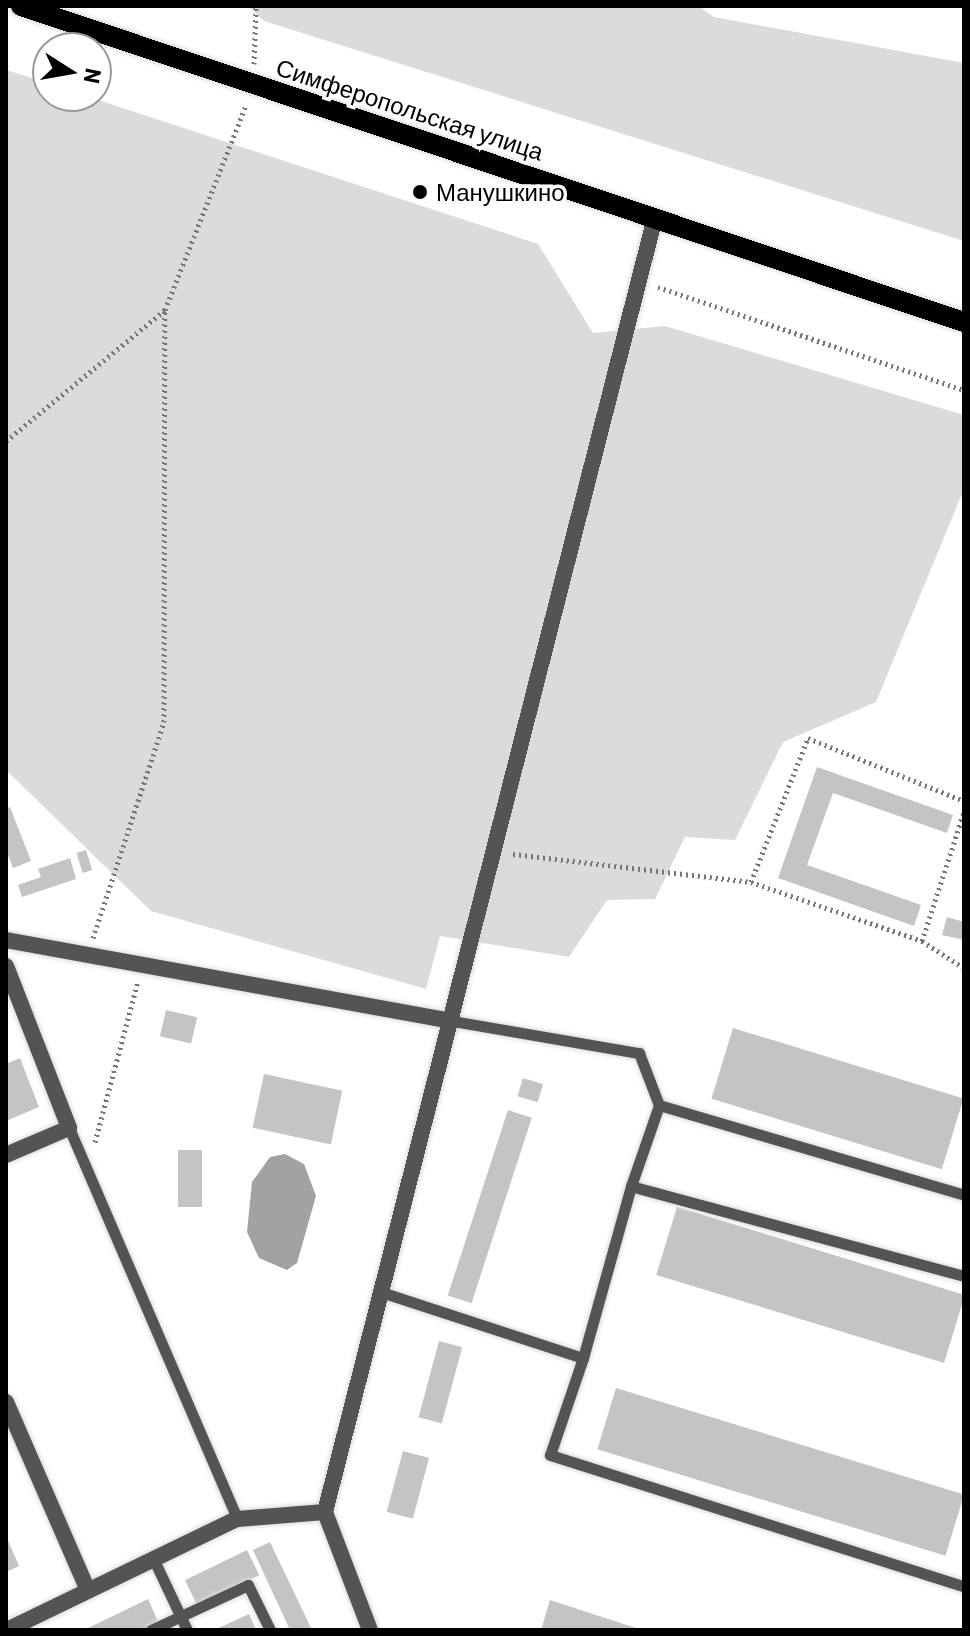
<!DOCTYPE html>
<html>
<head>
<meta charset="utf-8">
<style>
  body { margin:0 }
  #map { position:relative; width:970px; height:1636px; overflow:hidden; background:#fff; font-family:Barlow,sans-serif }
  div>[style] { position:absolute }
  .green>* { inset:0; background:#dbdbdb }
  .water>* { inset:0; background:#a2a2a2 }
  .building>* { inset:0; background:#c4c4c4; transform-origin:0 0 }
  .path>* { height:5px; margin-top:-2.5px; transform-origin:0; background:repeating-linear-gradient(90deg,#767676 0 2px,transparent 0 6px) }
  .roads { filter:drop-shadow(0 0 2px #dbdbdb) drop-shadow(0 0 2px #dbdbdb) }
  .service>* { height:11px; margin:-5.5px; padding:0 5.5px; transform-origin:5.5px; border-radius:5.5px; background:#545454 }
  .minor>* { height:16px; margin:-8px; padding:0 8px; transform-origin:8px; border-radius:8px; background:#545454 }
  .primary>* { height:20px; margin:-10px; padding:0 10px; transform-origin:10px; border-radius:10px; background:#000 }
  .dots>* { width:22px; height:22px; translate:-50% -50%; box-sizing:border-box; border:4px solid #fff; border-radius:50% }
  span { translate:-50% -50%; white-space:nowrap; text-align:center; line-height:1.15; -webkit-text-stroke:7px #fff; paint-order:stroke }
  .street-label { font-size:24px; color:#000 }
  .poi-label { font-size:24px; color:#000 }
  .left { translate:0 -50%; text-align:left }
  .frame { position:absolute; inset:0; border:8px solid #000; pointer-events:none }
  .north { position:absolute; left:32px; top:32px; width:80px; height:80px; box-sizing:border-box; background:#fff; border:2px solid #999; border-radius:50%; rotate:101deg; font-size:22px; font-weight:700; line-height:32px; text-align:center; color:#000 }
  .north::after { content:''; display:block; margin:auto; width:28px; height:36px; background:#000; clip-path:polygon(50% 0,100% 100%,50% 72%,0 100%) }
</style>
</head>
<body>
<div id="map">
  <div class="green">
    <div style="clip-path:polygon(248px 6px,698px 6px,714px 17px,964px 63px,964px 241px,264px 21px)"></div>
    <div style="clip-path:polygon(6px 70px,48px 83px,48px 96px,86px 96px,538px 244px,593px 333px,665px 326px,964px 415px,964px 489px,876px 702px,783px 742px,735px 840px,685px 837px,655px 899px,607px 900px,569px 957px,440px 936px,426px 989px,151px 911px,6px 770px)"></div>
  </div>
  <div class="water">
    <div style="clip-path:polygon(285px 1154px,304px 1164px,316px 1196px,297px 1263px,287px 1270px,259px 1258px,247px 1232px,252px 1182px,270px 1157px)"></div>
  </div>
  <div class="building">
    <div style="clip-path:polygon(817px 767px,953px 815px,947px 833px,833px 793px,807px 865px,921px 905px,914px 926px,778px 878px)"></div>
    <div style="clip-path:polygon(10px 807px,31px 861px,13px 868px,6px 850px,6px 809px)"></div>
    <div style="left:86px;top:850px;width:21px;height:10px;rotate:73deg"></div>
    <div style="clip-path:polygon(70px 858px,76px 879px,22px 897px,18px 885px,41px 877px,38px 869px)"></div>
    <div style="clip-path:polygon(947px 917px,964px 922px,964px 940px,942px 935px)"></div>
    <div style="left:166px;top:1010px;width:32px;height:27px;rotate:13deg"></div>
    <div style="left:733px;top:1028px;width:241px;height:74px;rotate:17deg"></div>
    <div style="clip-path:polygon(20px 1058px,39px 1107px,6px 1121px,6px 1064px)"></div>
    <div style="left:264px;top:1074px;width:80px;height:55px;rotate:12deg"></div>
    <div style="left:523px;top:1078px;width:21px;height:19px;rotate:17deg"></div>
    <div style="left:508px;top:1110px;width:25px;height:195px;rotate:18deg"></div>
    <div style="left:178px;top:1150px;width:24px;height:57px"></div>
    <div style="left:677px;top:1207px;width:301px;height:71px;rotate:17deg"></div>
    <div style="left:439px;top:1341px;width:24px;height:79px;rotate:15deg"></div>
    <div style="left:616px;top:1388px;width:364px;height:64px;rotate:17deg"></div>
    <div style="left:403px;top:1451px;width:27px;height:63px;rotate:15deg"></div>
    <div style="clip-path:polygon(6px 1536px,19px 1566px,6px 1572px)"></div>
    <div style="clip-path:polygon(270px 1542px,312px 1630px,290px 1630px,253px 1550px)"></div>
    <div style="left:247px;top:1550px;width:28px;height:69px;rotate:64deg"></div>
    <div style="clip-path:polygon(148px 1599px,160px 1626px,152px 1630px,84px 1630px)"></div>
    <div style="clip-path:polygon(550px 1600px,639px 1629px,639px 1630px,541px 1630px)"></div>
    <div style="clip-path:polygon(249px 1614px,256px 1630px,214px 1630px)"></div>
  </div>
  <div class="path">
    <div style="left:254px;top:64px;width:58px;rotate:-88deg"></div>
    <div style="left:658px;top:287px;width:323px;rotate:18.6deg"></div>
    <div style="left:6px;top:441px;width:206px;rotate:-39.5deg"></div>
    <div style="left:165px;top:310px;width:220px;rotate:-68.4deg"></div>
    <div style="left:513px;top:854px;width:240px;rotate:6.7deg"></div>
    <div style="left:751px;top:882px;width:155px;rotate:-68.4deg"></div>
    <div style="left:808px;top:738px;width:168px;rotate:22deg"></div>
    <div style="left:751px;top:882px;width:181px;rotate:19deg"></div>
    <div style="left:922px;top:941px;width:136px;rotate:-72deg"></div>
    <div style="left:93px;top:938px;width:227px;rotate:-71.8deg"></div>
    <div style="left:164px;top:722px;width:412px;rotate:-89.9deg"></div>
    <div style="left:922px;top:941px;width:50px;rotate:32.7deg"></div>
    <div style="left:95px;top:1142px;width:167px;rotate:-75deg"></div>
  </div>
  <div class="roads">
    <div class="service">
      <div style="left:453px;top:1021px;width:189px;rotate:9.8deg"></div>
      <div style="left:639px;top:1053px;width:56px;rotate:69deg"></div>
      <div style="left:659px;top:1105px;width:318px;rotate:16.4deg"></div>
      <div style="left:69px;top:1128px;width:426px;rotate:66.7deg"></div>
      <div style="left:631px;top:1186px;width:86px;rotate:-70.9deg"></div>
      <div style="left:964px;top:1276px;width:345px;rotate:-164.9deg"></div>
      <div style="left:631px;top:1186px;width:179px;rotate:105.6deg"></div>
      <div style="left:583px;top:1358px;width:102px;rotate:108.8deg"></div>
      <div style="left:550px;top:1455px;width:434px;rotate:17.6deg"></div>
      <div style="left:384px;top:1293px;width:209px;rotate:18.1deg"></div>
      <div style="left:153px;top:1558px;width:80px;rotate:64.7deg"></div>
      <div style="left:151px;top:1630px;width:107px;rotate:-24.9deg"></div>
      <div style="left:248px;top:1585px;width:50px;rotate:63.9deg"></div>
    </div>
    <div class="minor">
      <div style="left:6px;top:940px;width:454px;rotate:10.3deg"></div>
      <div style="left:6px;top:966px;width:174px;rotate:68.7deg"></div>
      <div style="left:69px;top:1128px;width:69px;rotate:156.8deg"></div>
      <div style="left:6px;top:1402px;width:203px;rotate:66.5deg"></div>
      <div style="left:7px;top:1630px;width:255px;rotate:-25.8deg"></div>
      <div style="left:237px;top:1519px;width:88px;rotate:-4.5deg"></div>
      <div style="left:370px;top:1630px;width:126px;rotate:-110.9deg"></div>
      <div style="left:325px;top:1512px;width:1336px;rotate:-75.7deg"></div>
    </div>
    <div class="primary">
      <div style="left:21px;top:6px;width:995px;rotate:18.53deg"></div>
    </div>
  </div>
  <div class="dots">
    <div style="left:420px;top:192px;background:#000"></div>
  </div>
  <div class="street-label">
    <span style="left:410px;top:109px;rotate:18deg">Симферопольская улица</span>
  </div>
  <div class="poi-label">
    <span class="left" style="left:436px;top:192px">Манушкино</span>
  </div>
  <div class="frame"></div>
  <div class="north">N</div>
</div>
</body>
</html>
